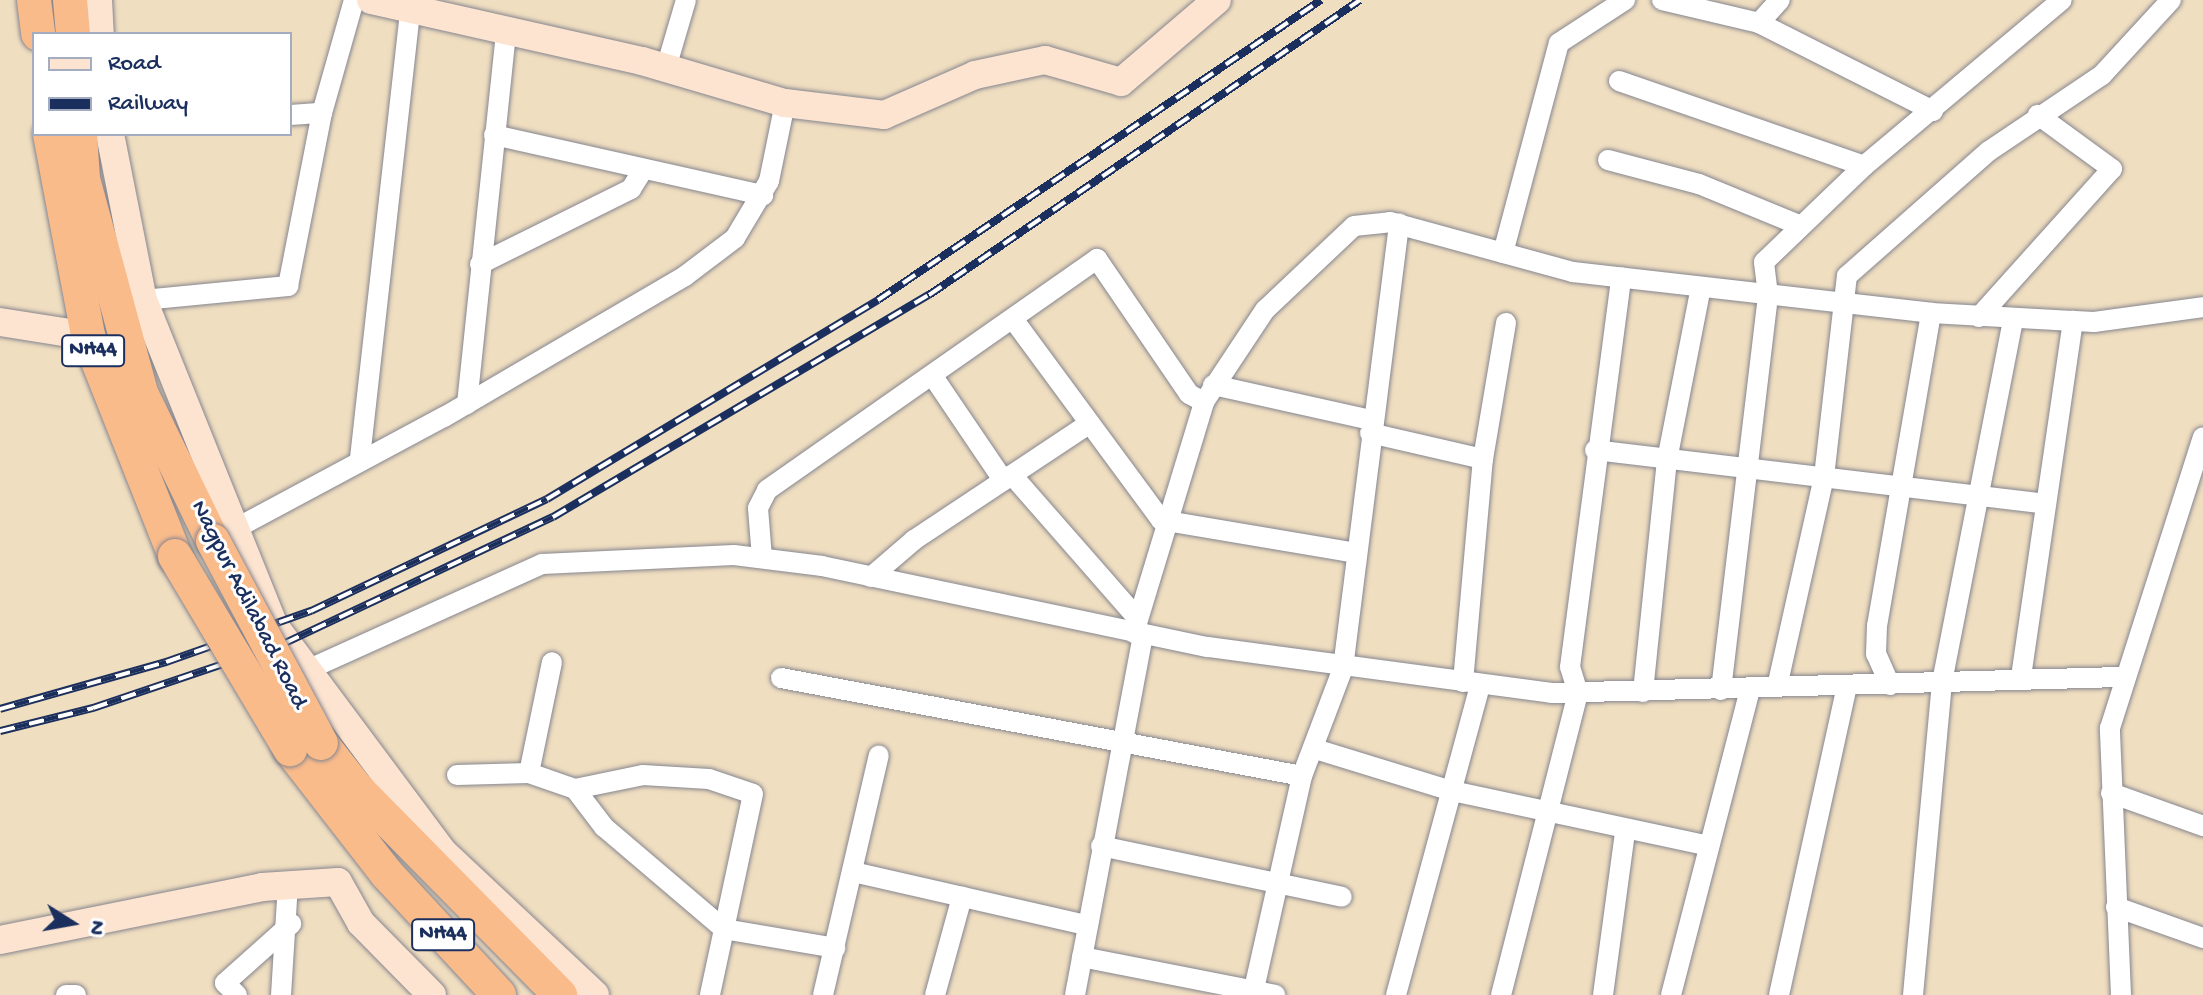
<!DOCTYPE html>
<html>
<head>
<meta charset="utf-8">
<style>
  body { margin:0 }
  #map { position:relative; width:2203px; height:995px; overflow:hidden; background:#f0dec0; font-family:"Gochi Hand",sans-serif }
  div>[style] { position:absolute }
  .roads { filter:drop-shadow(0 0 2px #86868f) drop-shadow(0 0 2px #86868f) }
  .street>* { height:20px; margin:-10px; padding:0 10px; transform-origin:10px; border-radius:10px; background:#fff }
  .secondary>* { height:28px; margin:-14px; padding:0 14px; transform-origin:14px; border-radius:14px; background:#fde4d1 }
  .highway>* { height:34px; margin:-17px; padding:0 17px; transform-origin:17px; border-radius:17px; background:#fabb8b }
  .rail>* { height:8px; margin-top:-4px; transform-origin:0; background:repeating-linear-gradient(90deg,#fff 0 15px,#1b2f5e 0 30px); box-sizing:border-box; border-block:2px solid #1b2f5e }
  .bridges { filter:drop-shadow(0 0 2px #86868f) drop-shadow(0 0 2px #86868f) }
  .highway-bridge>* { height:34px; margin:-17px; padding:0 17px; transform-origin:17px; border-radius:17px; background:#fabb8b }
  span { translate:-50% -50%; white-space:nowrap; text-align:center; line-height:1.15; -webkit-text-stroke:6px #fff; paint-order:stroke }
  .shield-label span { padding:2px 6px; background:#fff; border:2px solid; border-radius:6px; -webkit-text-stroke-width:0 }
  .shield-label { font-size:22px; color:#1b2f5e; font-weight:700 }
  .street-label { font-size:24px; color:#1b2f5e }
  .legend { position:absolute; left:32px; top:32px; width:260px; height:104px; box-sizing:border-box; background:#fff; border:2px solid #a4acbf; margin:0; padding:10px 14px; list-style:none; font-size:24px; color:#1b2f5e }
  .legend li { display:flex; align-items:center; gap:16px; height:40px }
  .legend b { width:40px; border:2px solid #a4acbf }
  .north { position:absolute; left:32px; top:883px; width:80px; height:80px; -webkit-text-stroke:6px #fff; paint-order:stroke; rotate:101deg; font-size:22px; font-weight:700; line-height:32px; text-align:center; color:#1b2f5e }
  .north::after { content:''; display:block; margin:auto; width:28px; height:36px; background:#1b2f5e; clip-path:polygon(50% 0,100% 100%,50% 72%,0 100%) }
</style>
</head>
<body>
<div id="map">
  <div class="roads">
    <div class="street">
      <div style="left:1662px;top:0;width:100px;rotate:13.3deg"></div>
      <div style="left:1759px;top:23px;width:195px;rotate:26.8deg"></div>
      <div style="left:1759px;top:23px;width:31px;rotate:-48deg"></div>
      <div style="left:666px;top:68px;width:71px;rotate:-73.6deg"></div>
      <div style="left:1619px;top:81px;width:259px;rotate:19.1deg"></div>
      <div style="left:290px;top:115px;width:32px;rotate:-4deg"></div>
      <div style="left:494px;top:135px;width:276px;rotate:12.6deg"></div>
      <div style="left:1608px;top:160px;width:94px;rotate:14.8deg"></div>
      <div style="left:1699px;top:184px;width:108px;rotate:22.3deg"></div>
      <div style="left:1503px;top:253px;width:217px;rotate:-75.1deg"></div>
      <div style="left:1559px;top:43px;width:79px;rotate:-33.1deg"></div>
      <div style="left:480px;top:264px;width:169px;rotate:-26.4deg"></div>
      <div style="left:631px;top:189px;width:19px;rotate:-58deg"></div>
      <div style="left:143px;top:300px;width:146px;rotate:-5.5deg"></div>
      <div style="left:288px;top:286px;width:176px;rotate:-78.9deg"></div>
      <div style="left:322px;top:113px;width:117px;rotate:-74.2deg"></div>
      <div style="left:1979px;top:317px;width:199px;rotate:-48.1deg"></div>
      <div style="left:2112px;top:169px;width:92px;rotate:-143.9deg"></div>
      <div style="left:1013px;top:319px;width:250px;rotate:53.6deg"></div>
      <div style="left:1161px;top:520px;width:198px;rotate:9.6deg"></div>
      <div style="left:932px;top:375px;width:127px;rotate:55.9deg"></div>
      <div style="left:1213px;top:385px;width:162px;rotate:12.5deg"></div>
      <div style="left:467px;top:404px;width:374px;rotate:-84deg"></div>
      <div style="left:1370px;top:433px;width:116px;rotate:13deg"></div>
      <div style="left:1595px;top:450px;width:453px;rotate:6.8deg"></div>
      <div style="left:360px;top:458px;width:451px;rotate:-83.6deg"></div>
      <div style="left:1012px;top:475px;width:191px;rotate:48.8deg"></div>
      <div style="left:231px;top:531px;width:242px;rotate:-28.2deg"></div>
      <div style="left:444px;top:417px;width:279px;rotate:-30.3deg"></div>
      <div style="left:685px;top:276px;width:63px;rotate:-37.2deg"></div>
      <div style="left:735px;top:238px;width:66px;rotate:-59.2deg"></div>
      <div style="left:769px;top:181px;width:80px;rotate:-78.4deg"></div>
      <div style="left:762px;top:558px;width:50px;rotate:-94.6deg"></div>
      <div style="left:758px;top:508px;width:20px;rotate:-63deg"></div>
      <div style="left:767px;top:490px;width:403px;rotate:-35deg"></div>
      <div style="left:1097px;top:259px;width:163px;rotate:55.7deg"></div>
      <div style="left:1189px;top:394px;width:17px;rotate:28deg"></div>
      <div style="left:871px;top:577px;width:57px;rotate:-40.7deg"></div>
      <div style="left:914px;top:540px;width:208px;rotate:-33.6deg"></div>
      <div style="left:1134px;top:633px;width:241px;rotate:-73.1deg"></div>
      <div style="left:1204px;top:402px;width:110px;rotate:-56.5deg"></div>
      <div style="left:1265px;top:310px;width:122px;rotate:-43.3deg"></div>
      <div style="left:1354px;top:226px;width:36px;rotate:-6deg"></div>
      <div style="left:1390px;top:222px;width:190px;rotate:15.3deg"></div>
      <div style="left:1573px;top:272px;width:360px;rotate:6.5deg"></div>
      <div style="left:1931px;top:313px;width:163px;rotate:3.2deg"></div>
      <div style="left:2094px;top:322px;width:110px;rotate:-7.8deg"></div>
      <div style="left:305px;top:671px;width:260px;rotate:-24.3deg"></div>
      <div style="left:542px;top:564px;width:192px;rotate:-2.7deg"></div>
      <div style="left:734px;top:555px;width:89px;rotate:7.1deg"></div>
      <div style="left:822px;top:566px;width:394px;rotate:11.9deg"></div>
      <div style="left:1208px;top:647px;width:346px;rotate:7.6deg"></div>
      <div style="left:1551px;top:693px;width:571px;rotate:-1.61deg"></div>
      <div style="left:2021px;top:677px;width:360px;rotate:-81.7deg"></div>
      <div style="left:781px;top:678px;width:530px;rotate:10.65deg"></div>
      <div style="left:1463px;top:682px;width:224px;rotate:-84.9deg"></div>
      <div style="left:1483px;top:459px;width:138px;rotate:-80.4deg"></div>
      <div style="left:1890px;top:685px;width:34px;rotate:-114deg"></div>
      <div style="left:1876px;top:654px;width:28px;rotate:-88deg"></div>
      <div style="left:1877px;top:626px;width:318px;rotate:-80.2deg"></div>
      <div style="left:1777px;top:687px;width:215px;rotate:-77.4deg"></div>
      <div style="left:1824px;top:477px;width:202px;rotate:-83.5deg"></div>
      <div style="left:1847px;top:276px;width:189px;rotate:-41.4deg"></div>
      <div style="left:1989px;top:151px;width:136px;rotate:-33.9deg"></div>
      <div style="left:2102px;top:75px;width:102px;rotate:-47.4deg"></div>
      <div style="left:1721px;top:690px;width:398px;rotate:-83.2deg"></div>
      <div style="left:1768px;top:295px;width:33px;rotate:-97deg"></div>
      <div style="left:1764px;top:262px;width:139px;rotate:-43.8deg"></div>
      <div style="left:1864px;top:166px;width:258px;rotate:-40deg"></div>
      <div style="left:1643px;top:692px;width:233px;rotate:-84.1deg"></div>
      <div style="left:1667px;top:460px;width:176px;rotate:-78.9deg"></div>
      <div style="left:1315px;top:749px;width:139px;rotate:17.1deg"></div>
      <div style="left:1448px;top:790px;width:267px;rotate:12.1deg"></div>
      <div style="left:529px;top:773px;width:113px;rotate:-78.3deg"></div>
      <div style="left:457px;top:775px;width:72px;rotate:-1.6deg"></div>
      <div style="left:529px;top:773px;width:49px;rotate:19.2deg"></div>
      <div style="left:575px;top:789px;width:69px;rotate:-11.6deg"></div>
      <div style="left:643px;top:775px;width:66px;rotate:3.5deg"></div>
      <div style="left:709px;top:779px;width:46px;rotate:18.8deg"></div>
      <div style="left:753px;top:794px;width:206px;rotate:102.1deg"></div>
      <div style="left:575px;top:789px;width:48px;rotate:52.7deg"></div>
      <div style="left:604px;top:827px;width:157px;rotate:40.4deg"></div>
      <div style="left:724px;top:929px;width:113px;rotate:9.7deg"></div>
      <div style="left:2111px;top:793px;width:98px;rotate:19.7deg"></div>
      <div style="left:1101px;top:846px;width:246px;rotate:11.9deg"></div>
      <div style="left:853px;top:872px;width:240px;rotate:12.8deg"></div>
      <div style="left:2116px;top:907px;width:92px;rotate:19.6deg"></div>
      <div style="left:1082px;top:957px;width:197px;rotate:11.1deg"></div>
      <div style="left:1254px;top:989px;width:218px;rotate:-77.3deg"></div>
      <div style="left:1302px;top:776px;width:116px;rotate:-69.2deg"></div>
      <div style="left:1343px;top:668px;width:448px;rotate:-82.8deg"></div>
      <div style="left:66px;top:995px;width:10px"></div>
      <div style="left:237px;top:995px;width:17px;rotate:-135deg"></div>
      <div style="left:225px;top:983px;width:89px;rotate:-41.8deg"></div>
      <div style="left:281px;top:995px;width:110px;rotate:-86.4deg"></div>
      <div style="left:823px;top:995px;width:246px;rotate:-76.9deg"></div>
      <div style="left:935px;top:995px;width:102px;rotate:-74.6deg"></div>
      <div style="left:1075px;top:995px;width:366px;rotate:-79.3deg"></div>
      <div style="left:1396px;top:995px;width:321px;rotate:-74.8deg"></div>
      <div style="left:1501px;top:995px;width:312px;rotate:-75.7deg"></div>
      <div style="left:1578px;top:693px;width:27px;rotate:-107deg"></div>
      <div style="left:1570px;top:667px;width:393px;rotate:-82.5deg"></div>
      <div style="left:1603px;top:995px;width:163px;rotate:-82.3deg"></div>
      <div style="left:1671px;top:995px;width:316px;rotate:-75.5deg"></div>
      <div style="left:1779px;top:995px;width:316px;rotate:-77.6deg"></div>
      <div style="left:1913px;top:995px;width:314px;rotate:-84.7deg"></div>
      <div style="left:1942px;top:682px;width:370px;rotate:-78.9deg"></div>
      <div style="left:2121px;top:995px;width:267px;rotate:-92.4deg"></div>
      <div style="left:2110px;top:728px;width:305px;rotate:-72.3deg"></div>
    </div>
    <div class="secondary">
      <div style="left:98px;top:0;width:34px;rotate:87deg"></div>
      <div style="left:371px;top:0;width:278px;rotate:12.7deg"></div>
      <div style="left:642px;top:61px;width:149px;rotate:16.4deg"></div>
      <div style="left:785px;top:103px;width:100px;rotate:6.9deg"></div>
      <div style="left:884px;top:115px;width:99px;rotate:-23.7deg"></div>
      <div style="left:975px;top:75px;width:72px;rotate:-12.1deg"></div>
      <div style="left:1045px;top:60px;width:79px;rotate:16.1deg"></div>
      <div style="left:1121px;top:82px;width:126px;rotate:-40.5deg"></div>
      <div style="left:110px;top:134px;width:169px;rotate:78.8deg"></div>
      <div style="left:143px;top:300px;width:349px;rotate:68.1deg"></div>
      <div style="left:273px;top:624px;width:286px;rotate:53.3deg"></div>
      <div style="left:444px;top:853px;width:207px;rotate:43.2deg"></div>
      <div style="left:0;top:322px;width:89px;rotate:9deg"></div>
      <div style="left:0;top:940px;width:267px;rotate:-11.4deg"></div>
      <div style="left:262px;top:887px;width:76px;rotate:-3.8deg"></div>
      <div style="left:338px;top:882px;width:47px;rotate:60.7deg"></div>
      <div style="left:361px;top:923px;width:101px;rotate:45.4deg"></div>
    </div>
    <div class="highway">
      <div style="left:34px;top:0;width:34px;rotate:83deg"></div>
      <div style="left:70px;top:0;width:34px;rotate:85deg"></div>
      <div style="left:50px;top:134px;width:206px;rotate:79.3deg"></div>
      <div style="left:88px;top:336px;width:237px;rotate:68.4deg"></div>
      <div style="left:80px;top:134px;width:45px;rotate:86.2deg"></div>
      <div style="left:83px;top:179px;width:222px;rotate:74.8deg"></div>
      <div style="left:141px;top:393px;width:165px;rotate:64.1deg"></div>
      <div style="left:321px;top:743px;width:60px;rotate:51.8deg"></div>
      <div style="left:358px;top:790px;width:288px;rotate:45.4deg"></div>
      <div style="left:290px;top:749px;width:158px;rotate:52.2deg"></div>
      <div style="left:387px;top:874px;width:165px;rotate:47.2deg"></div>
    </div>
  </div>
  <div class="rail">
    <div style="left:0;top:709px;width:173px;rotate:-15.8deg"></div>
    <div style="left:166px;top:662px;width:154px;rotate:-19.4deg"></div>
    <div style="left:311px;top:611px;width:261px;rotate:-25.4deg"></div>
    <div style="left:547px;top:499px;width:386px;rotate:-31deg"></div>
    <div style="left:878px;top:300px;width:535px;rotate:-34.11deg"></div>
    <div style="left:0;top:731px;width:96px;rotate:-13.9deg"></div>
    <div style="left:93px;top:708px;width:203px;rotate:-18.7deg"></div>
    <div style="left:285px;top:643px;width:296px;rotate:-25.2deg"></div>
    <div style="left:553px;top:517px;width:437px;rotate:-30.6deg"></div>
    <div style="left:929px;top:295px;width:522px;rotate:-34.39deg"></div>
  </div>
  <div class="bridges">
    <div class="highway-bridge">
      <div style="left:213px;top:541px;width:229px;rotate:61.9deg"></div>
      <div style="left:175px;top:556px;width:225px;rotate:59.2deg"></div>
    </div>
  </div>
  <div class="shield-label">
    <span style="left:93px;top:351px">NH44</span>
    <span style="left:443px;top:935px">NH44</span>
  </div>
  <div class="street-label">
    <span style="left:248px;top:605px;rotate:63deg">Nagpur Adilabad Road</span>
  </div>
  <ul class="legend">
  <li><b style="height:10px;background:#fde4d1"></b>Road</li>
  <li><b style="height:10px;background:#1b2f5e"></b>Railway</li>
  </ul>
  <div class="north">N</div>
</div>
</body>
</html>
